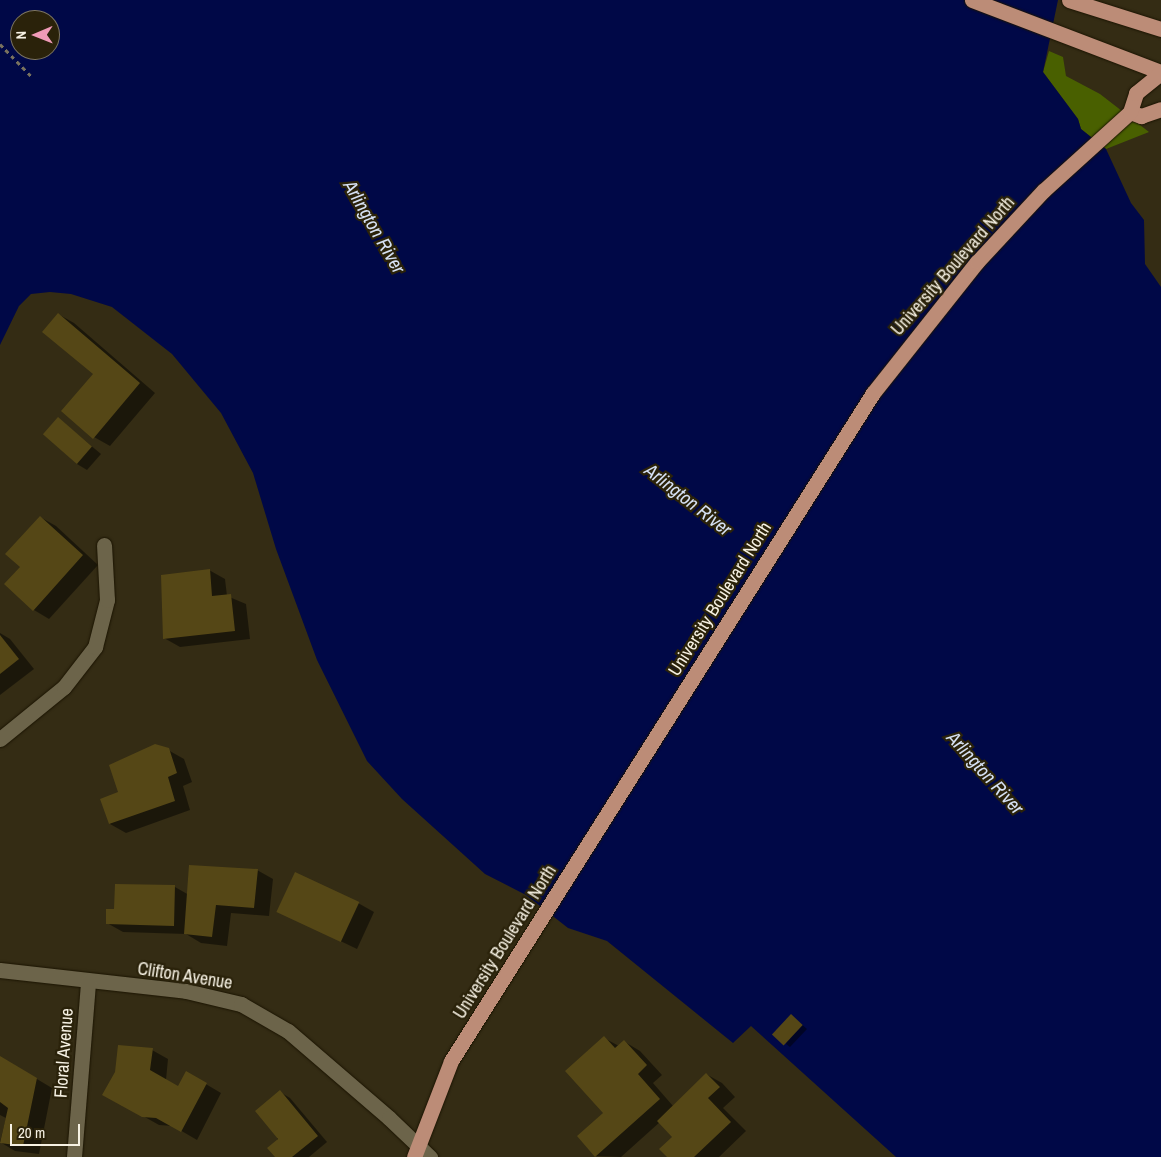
<!DOCTYPE html>
<html>
<head>
<meta charset="utf-8">
<style>
  body { margin:0 }
  #map { position:relative; width:1161px; height:1157px; overflow:hidden; background:#342c14; font-family:"Archivo Narrow",sans-serif }
  div>[style] { position:absolute }
  .green>* { inset:0; background:#496000 }
  .water>* { inset:0; background:#000847 }
  .shadow>* { inset:0; background:#0007 }
  .building>* { inset:0; background:#554716; transform-origin:0 0 }
  .path>* { height:3px; margin-top:-1.5px; transform-origin:0; background:repeating-linear-gradient(90deg,#79725e 0 4px,transparent 0 8px) }
  .roads { filter:drop-shadow(0 0 1px #1b1400) drop-shadow(0 0 1px #1b1400) }
  .minor>* { height:15px; margin:-7.5px; padding:0 7.5px; transform-origin:7.5px; border-radius:7.5px; background:#6c644a }
  .major>* { height:15px; margin:-7.5px; padding:0 7.5px; transform-origin:7.5px; border-radius:7.5px; background:#bc8c77 }
  span { translate:-50% -50%; white-space:nowrap; text-align:center; line-height:1.15; -webkit-text-stroke:4.5px #2a220a; paint-order:stroke }
  .street-label { font-size:18px; color:#f6f1e3 }
  .water-label { font-size:19px; color:#d6e1f4; font-style:italic }
  .north { position:absolute; left:10px; top:10px; width:50px; height:50px; box-sizing:border-box; background:#2a220a; border:1px solid #7c7561; border-radius:50%; rotate:269deg; font-size:14px; font-weight:700; line-height:20px; text-align:center; color:#f6f1e3 }
  .north::after { content:''; display:block; margin:auto; width:18px; height:22px; background:#f09ab7; clip-path:polygon(50% 0,100% 100%,50% 72%,0 100%) }
  .scale { position:absolute; left:10px; top:1124px; width:70px; height:22px; box-sizing:border-box; border:2px solid #f6f1e3; border-top:0; padding-left:6px; font-size:15px; line-height:18px; white-space:nowrap; color:#f6f1e3; -webkit-text-stroke:4px #2a220a; paint-order:stroke }
</style>
</head>
<body>
<div id="map">
  <div class="green">
    <div style="clip-path:polygon(1049px 51px,1063px 57px,1066px 76px,1100px 94px,1149px 132px,1106px 149px,1081px 129px,1078px 119px,1043px 72px)"></div>
  </div>
  <div class="water">
    <div style="clip-path:polygon(evenodd,0 0,1058px 0,1043px 72px,1078px 119px,1081px 129px,1106px 149px,1131px 203px,1144px 220px,1145px 264px,1161px 287px,1161px 1157px,896px 1157px,751px 1026px,733px 1043px,607px 941px,568px 928px,526px 895px,485px 874px,402px 799px,367px 761px,317px 660px,276px 549px,253px 473px,221px 413px,172px 354px,112px 307px,71px 294px,50px 292px,31px 294px,19px 306px,0 345px,0 0,20px 20px,50px 20px,50px 50px,20px 50px,20px 20px)"></div>
  </div>
  <div class="shadow">
    <div style="clip-path:polygon(58px 314px,74px 323px,155px 393px,110px 446px,94px 437px,95px 374px)"></div>
    <div style="clip-path:polygon(58px 418px,101px 454px,87px 470px,77px 464px)"></div>
    <div style="clip-path:polygon(40px 517px,56px 526px,98px 565px,49px 619px,34px 610px,21px 567px)"></div>
    <div style="clip-path:polygon(209px 570px,225px 579px,227px 596px,246px 604px,250px 639px,180px 647px,164px 638px)"></div>
    <div style="clip-path:polygon(0 633px,10px 639px,34px 669px,0 695px)"></div>
    <div style="clip-path:polygon(168px 750px,184px 759px,192px 782px,183px 786px,190px 810px,126px 833px,110px 824px,120px 793px)"></div>
    <div style="clip-path:polygon(257px 870px,273px 879px,269px 916px,231px 913px,227px 946px,201px 943px,186px 934px,123px 932px,107px 923px,115px 910px,175px 887px,189px 895px)"></div>
    <div style="clip-path:polygon(358px 903px,374px 912px,357px 949px,278px 911px)"></div>
    <div style="clip-path:polygon(791px 1015px,807px 1029px,790px 1047px,786px 1044px)"></div>
    <div style="clip-path:polygon(604px 1038px,619px 1046px,625px 1042px,640px 1051px,662px 1075px,653px 1083px,673px 1106px,706px 1074px,722px 1083px,735px 1097px,723px 1108px,746px 1131px,719px 1157px,669px 1157px,673px 1137px,660px 1122px,621px 1157px,596px 1156px,579px 1136px,605px 1113px)"></div>
    <div style="clip-path:polygon(152px 1050px,168px 1059px,166px 1080px,179px 1088px,187px 1073px,221px 1093px,197px 1140px,173px 1126px,159px 1125px,104px 1094px)"></div>
    <div style="clip-path:polygon(0 1057px,52px 1088px,39px 1154px,15px 1151px,0 1142px,6px 1118px,0 1115px)"></div>
    <div style="clip-path:polygon(280px 1092px,290px 1098px,327px 1142px,309px 1157px,276px 1157px)"></div>
  </div>
  <div class="building">
    <div style="clip-path:polygon(58px 313px,140px 383px,93px 439px,61px 411px,93px 374px,42px 332px)"></div>
    <div style="left:58px;top:417px;width:45px;height:23px;rotate:41deg"></div>
    <div style="clip-path:polygon(40px 516px,83px 555px,33px 611px,4px 584px,20px 567px,5px 554px)"></div>
    <div style="clip-path:polygon(210px 569px,212px 596px,231px 594px,235px 631px,163px 639px,161px 575px)"></div>
    <div style="clip-path:polygon(0 635px,19px 659px,0 674px)"></div>
    <div style="clip-path:polygon(155px 744px,169px 748px,177px 773px,168px 777px,175px 801px,109px 824px,100px 799px,118px 792px,109px 765px)"></div>
    <div style="clip-path:polygon(189px 865px,258px 869px,254px 908px,216px 905px,212px 937px,184px 934px)"></div>
    <div style="left:295px;top:872px;width:71px;height:44px;rotate:25deg"></div>
    <div style="clip-path:polygon(115px 884px,175px 885px,174px 926px,106px 924px,106px 909px,114px 909px)"></div>
    <div style="left:791px;top:1014px;width:16px;height:28px;rotate:43deg"></div>
    <div style="clip-path:polygon(604px 1036px,615px 1048px,624px 1040px,647px 1065px,638px 1074px,660px 1099px,595px 1157px,577px 1136px,603px 1113px,565px 1071px)"></div>
    <div style="clip-path:polygon(118px 1045px,153px 1048px,150px 1070px,178px 1086px,186px 1071px,207px 1083px,181px 1132px,156px 1118px,142px 1117px,102px 1095px,115px 1072px)"></div>
    <div style="clip-path:polygon(0 1056px,37px 1078px,23px 1146px,0 1143px,8px 1108px,0 1102px)"></div>
    <div style="clip-path:polygon(706px 1073px,720px 1087px,708px 1098px,731px 1122px,694px 1157px,667px 1157px,659px 1149px,672px 1137px,657px 1121px)"></div>
    <div style="clip-path:polygon(280px 1090px,318px 1136px,292px 1157px,275px 1157px,267px 1148px,278px 1139px,255px 1111px)"></div>
  </div>
  <div class="path">
    <div style="left:0;top:44px;width:45px;rotate:45.9deg"></div>
  </div>
  <div class="roads">
    <div class="minor">
      <div style="left:0;top:739px;width:82px;rotate:-39.1deg"></div>
      <div style="left:64px;top:687px;width:51px;rotate:-52.2deg"></div>
      <div style="left:95px;top:647px;width:49px;rotate:-75.7deg"></div>
      <div style="left:107px;top:600px;width:55px;rotate:-93.1deg"></div>
      <div style="left:0;top:970px;width:187px;rotate:6.4deg"></div>
      <div style="left:186px;top:991px;width:57px;rotate:13.3deg"></div>
      <div style="left:241px;top:1004px;width:54px;rotate:29.9deg"></div>
      <div style="left:288px;top:1031px;width:133px;rotate:40.7deg"></div>
      <div style="left:389px;top:1118px;width:57px;rotate:43.6deg"></div>
      <div style="left:74px;top:1157px;width:176px;rotate:-85.4deg"></div>
    </div>
    <div class="major">
      <div style="left:972px;top:0;width:202px;rotate:20.9deg"></div>
      <div style="left:1069px;top:0;width:96px;rotate:17.5deg"></div>
      <div style="left:1130px;top:112px;width:12px;rotate:20deg"></div>
      <div style="left:1141px;top:116px;width:21px;rotate:-19deg"></div>
      <div style="left:414px;top:1157px;width:103px;rotate:-68.9deg"></div>
      <div style="left:451px;top:1061px;width:790px;rotate:-57.72deg"></div>
      <div style="left:873px;top:393px;width:167px;rotate:-51.6deg"></div>
      <div style="left:977px;top:262px;width:97px;rotate:-47.1deg"></div>
      <div style="left:1043px;top:191px;width:118px;rotate:-42.2deg"></div>
      <div style="left:1130px;top:112px;width:20px;rotate:-72deg"></div>
      <div style="left:1136px;top:93px;width:32px;rotate:-39deg"></div>
    </div>
  </div>
  <div class="street-label">
    <span style="left:953px;top:266px;rotate:-49deg">University Boulevard North</span>
    <span style="left:720px;top:599px;rotate:-58deg">University Boulevard North</span>
    <span style="left:505px;top:942px;rotate:-58deg">University Boulevard North</span>
    <span style="left:185px;top:976px;rotate:9deg">Clifton Avenue</span>
    <span style="left:64px;top:1053px;rotate:-86deg">Floral Avenue</span>
  </div>
  <div class="water-label">
    <span style="left:374px;top:227px;rotate:60deg">Arlington River</span>
    <span style="left:688px;top:500px;rotate:38deg">Arlington River</span>
    <span style="left:985px;top:773px;rotate:48deg">Arlington River</span>
  </div>
  <div class="north">N</div>
  <div class="scale">20 m</div>
</div>
</body>
</html>
